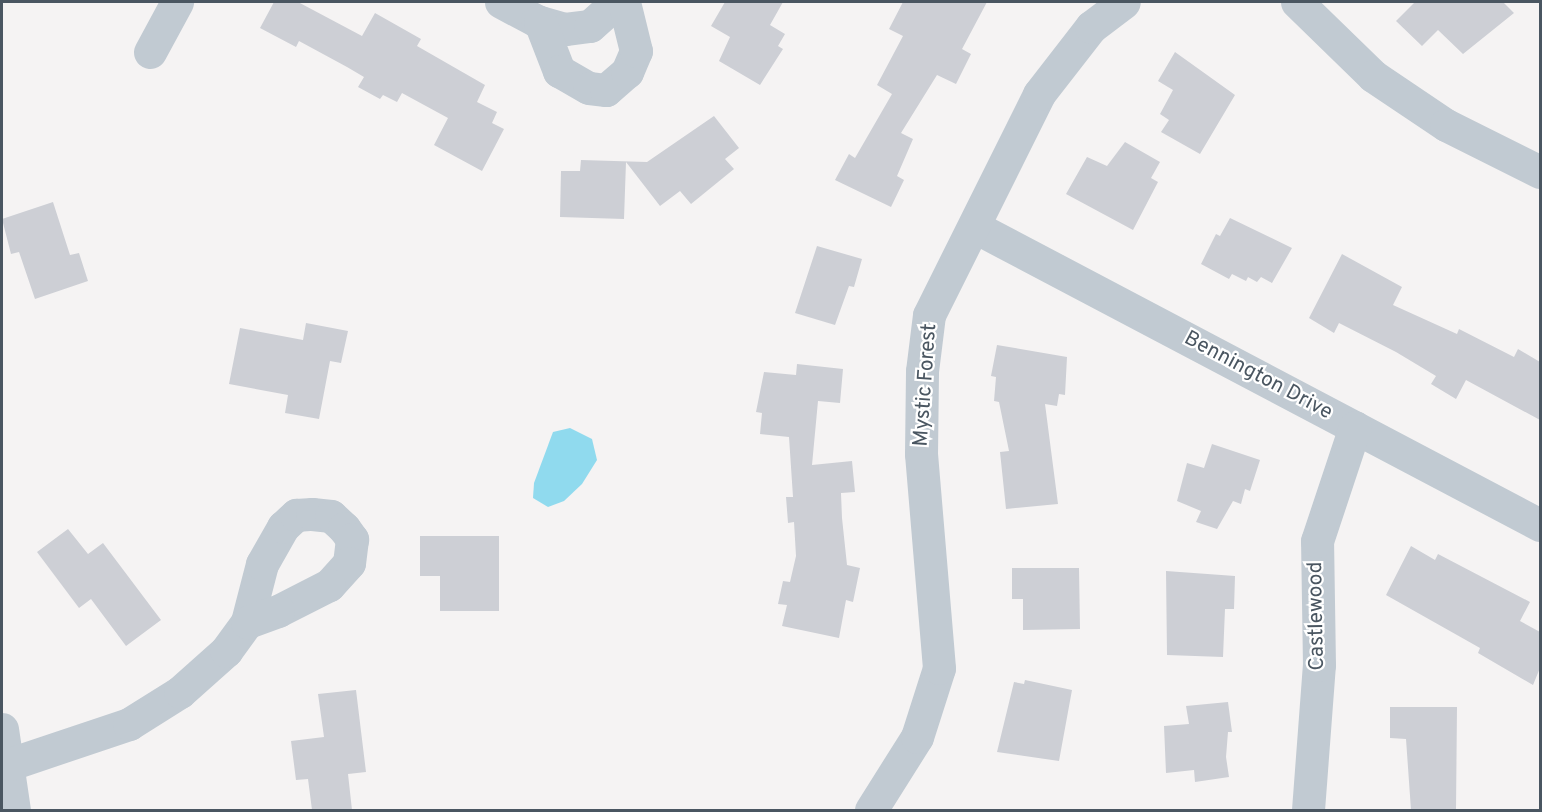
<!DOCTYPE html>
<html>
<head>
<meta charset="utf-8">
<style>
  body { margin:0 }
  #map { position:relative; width:1542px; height:812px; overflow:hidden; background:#f5f3f3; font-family:Overpass,sans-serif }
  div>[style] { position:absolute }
  .water>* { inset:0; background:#90daee }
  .building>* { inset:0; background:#cdcfd5 }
  .minor>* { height:33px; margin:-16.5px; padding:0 16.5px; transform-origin:16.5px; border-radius:16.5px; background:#c1cad2 }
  span { translate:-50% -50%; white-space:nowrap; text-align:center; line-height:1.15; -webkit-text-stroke:4.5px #fff; paint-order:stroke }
  .street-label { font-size:21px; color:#4a5661 }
  .frame { position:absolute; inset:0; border:3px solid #4a5661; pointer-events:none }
</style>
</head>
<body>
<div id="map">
  <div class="water">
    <div style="clip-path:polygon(570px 428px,592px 439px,597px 460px,582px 484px,564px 501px,548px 507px,533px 498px,534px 483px,553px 432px)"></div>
  </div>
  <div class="building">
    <div style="clip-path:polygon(274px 2px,298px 2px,362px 36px,375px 13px,421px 39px,417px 46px,485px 85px,477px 102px,497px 112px,492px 123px,504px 129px,482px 171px,434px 145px,448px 118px,402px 93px,397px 102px,383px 95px,380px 99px,358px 87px,364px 77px,347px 67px,299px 41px,296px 47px,260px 28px)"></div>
    <div style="clip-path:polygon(725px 2px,783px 2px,770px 25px,785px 34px,778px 46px,783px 49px,760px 85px,719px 61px,730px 37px,711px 26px)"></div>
    <div style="clip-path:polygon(903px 2px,987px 2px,962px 49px,971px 54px,956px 84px,937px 75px,901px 133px,913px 139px,897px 176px,904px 180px,891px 207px,835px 180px,849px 154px,855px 158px,892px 94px,877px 85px,903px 36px,889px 29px)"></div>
    <div style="clip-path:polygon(1415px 2px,1503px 2px,1514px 13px,1463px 54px,1438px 30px,1422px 46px,1396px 21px)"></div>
    <div style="clip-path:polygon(1175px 52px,1235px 95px,1200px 154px,1161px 132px,1169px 120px,1160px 114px,1173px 90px,1158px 81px)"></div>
    <div style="clip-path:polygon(714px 116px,739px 148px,725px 159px,734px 169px,691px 204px,680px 191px,660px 206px,626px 162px,624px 219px,560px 217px,561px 171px,580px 171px,581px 160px,647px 162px)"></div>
    <div style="clip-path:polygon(1125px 142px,1160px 162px,1151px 178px,1158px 182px,1133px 230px,1066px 194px,1087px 157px,1107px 166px)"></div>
    <div style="clip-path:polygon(53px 202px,70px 255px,79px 253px,88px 281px,35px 299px,19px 252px,11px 254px,2px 219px)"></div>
    <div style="clip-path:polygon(1230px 218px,1292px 248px,1272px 283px,1261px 277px,1257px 282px,1248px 277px,1246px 281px,1232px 274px,1229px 279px,1201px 264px,1216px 234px,1220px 236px)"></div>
    <div style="clip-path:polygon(817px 246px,862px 259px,854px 287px,849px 286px,835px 325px,795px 313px)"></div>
    <div style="clip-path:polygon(1342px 254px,1402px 287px,1393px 305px,1457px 334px,1459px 329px,1514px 357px,1518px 349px,1540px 362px,1540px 420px,1466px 380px,1456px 399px,1431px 384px,1436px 376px,1396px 352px,1339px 323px,1334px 333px,1309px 318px)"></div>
    <div style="clip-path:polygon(306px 323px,348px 331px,341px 363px,330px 361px,319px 419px,285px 413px,288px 395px,229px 384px,240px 328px,303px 340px)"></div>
    <div style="clip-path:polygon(997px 345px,1067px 357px,1065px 395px,1059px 394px,1057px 406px,1045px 404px,1058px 504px,1006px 509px,1000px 452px,1009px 451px,999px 402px,994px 401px,996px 377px,991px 376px)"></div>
    <div style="clip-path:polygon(797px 364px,843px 369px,840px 403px,818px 401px,812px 465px,852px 461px,855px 492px,841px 493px,842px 518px,847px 565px,860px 568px,853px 602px,846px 600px,839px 638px,782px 626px,787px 605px,778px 604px,783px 581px,790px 582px,796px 556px,794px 522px,788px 523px,786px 497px,793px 497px,789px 437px,760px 434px,762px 413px,756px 412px,764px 372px,796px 375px)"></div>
    <div style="clip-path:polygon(1212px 444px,1260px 460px,1250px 491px,1245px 489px,1241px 504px,1233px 501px,1217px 529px,1196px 522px,1201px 511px,1177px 501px,1187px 463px,1204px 468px)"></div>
    <div style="clip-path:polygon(68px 529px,88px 554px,103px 543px,161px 620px,126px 646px,91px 599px,79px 608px,37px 552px)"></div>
    <div style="clip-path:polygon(420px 536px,499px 536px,499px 611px,440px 611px,440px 576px,420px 576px)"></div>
    <div style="clip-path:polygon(1411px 546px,1435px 560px,1438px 554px,1530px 602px,1520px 621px,1540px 632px,1540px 668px,1533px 685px,1478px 653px,1480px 648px,1386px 595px)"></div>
    <div style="clip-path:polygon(1012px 568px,1079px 568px,1080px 629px,1023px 630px,1023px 599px,1012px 599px)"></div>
    <div style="clip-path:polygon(1166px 571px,1235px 576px,1234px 609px,1225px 609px,1223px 657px,1167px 655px)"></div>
    <div style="clip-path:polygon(1025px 680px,1072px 690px,1059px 761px,997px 752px,1014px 682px,1024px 684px)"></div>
    <div style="clip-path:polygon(356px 690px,366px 772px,348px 774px,352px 810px,312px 810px,308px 779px,296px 780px,291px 741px,324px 737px,318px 694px)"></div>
    <div style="clip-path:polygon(1228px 702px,1232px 732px,1228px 732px,1226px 757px,1229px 777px,1195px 782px,1194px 770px,1166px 773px,1164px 726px,1189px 724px,1186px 706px)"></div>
    <div style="clip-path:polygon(1390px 707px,1457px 707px,1456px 810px,1411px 810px,1406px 739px,1390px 738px)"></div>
  </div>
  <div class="minor">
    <div style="left:501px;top:2px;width:41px;rotate:27.8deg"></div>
    <div style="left:537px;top:21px;width:29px;rotate:16deg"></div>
    <div style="left:565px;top:29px;width:25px;rotate:-7deg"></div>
    <div style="left:590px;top:26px;width:36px;rotate:-42deg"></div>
    <div style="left:1297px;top:2px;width:106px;rotate:44.2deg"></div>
    <div style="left:1373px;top:76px;width:88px;rotate:33.9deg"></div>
    <div style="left:1446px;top:125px;width:105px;rotate:26.6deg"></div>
    <div style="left:540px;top:22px;width:53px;rotate:68.8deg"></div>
    <div style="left:559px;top:71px;width:34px;rotate:30deg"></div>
    <div style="left:589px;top:88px;width:17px;rotate:7deg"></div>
    <div style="left:606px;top:90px;width:28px;rotate:-41deg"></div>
    <div style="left:627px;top:72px;width:23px;rotate:-67deg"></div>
    <div style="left:636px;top:51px;width:50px;rotate:-103.8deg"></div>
    <div style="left:150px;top:52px;width:57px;rotate:-61.6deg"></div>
    <div style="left:975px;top:227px;width:639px;rotate:27.81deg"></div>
    <div style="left:2px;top:729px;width:82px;rotate:81.6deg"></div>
    <div style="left:10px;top:764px;width:126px;rotate:-18.6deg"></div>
    <div style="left:129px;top:724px;width:60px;rotate:-32.1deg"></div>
    <div style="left:180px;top:692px;width:62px;rotate:-41.7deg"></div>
    <div style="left:226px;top:651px;width:36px;rotate:-54deg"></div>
    <div style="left:247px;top:622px;width:60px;rotate:-75.5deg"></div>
    <div style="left:262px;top:564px;width:43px;rotate:-60.4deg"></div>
    <div style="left:283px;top:527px;width:18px;rotate:-43deg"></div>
    <div style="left:296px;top:515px;width:16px;rotate:-4deg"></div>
    <div style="left:312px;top:514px;width:19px;rotate:6deg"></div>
    <div style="left:331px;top:516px;width:18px;rotate:43deg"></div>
    <div style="left:344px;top:528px;width:14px;rotate:54deg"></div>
    <div style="left:352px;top:539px;width:24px;rotate:97deg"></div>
    <div style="left:349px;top:563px;width:30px;rotate:132deg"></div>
    <div style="left:329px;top:585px;width:57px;rotate:153deg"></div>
    <div style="left:278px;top:611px;width:33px;rotate:160deg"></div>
    <div style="left:871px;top:810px;width:86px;rotate:-57.8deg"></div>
    <div style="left:917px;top:737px;width:72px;rotate:-72.3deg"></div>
    <div style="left:939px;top:668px;width:215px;rotate:-94.8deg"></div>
    <div style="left:921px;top:454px;width:83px;rotate:-89.3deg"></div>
    <div style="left:922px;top:371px;width:56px;rotate:-82.9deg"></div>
    <div style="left:929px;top:315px;width:247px;rotate:-63.5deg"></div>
    <div style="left:1039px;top:94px;width:85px;rotate:-52.2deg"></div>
    <div style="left:1091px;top:27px;width:41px;rotate:-37.1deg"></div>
    <div style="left:1308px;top:810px;width:145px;rotate:-85.7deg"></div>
    <div style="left:1319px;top:665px;width:124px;rotate:-90.9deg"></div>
    <div style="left:1317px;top:541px;width:120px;rotate:-71.6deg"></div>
  </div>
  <div class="street-label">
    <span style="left:1258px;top:376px;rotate:28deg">Bennington Drive</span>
    <span style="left:926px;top:385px;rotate:-86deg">Mystic Forest</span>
    <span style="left:1317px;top:616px;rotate:-91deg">Castlewood</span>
  </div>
  <div class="frame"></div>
</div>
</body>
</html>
